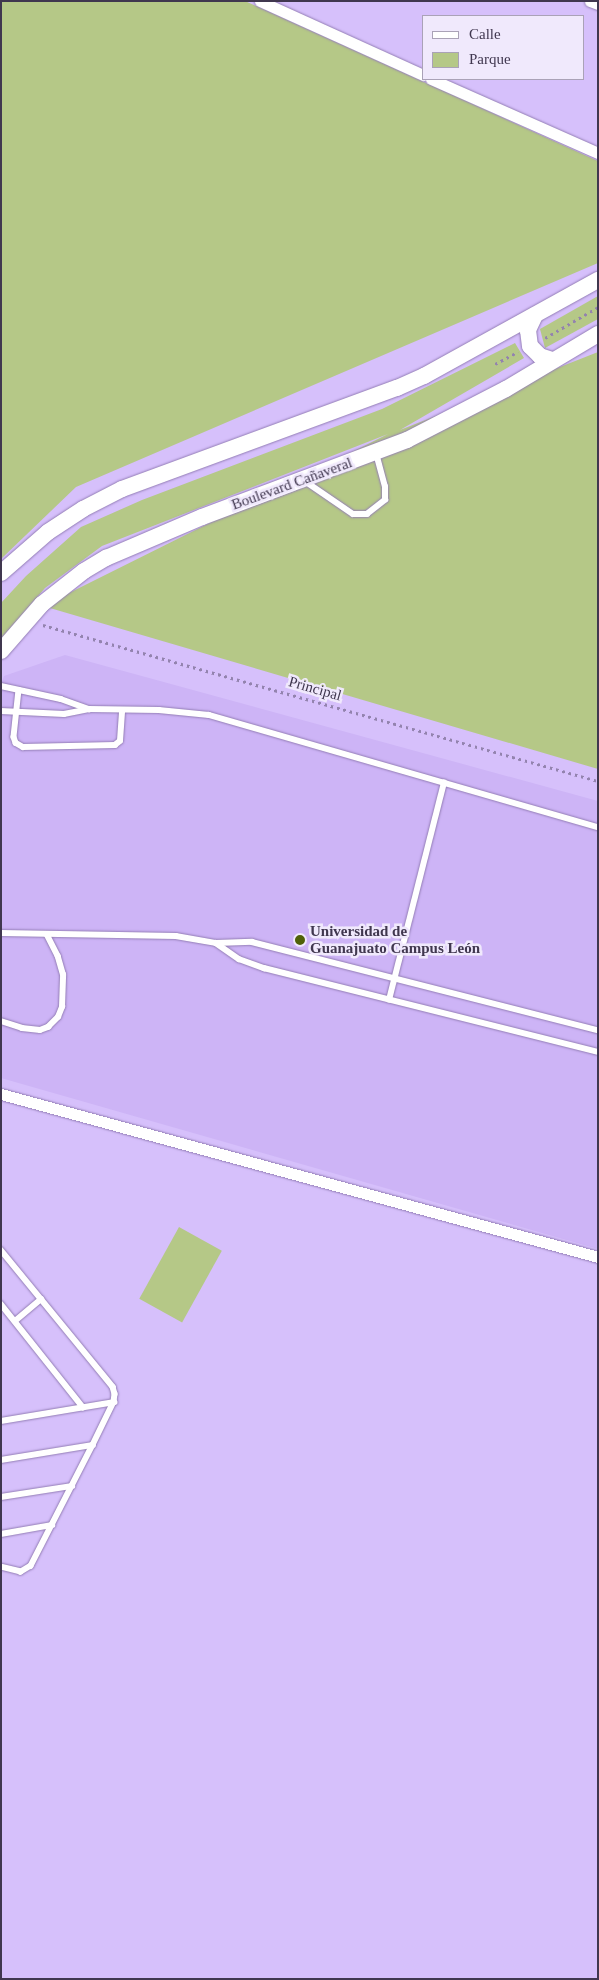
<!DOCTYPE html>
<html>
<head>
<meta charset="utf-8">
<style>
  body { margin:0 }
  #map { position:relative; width:599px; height:1980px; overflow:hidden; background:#d6c0fb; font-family:Georgia,serif }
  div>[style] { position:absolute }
  .built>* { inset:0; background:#cdb4f6 }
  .green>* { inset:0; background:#b5c887; transform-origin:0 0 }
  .path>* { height:2.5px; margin-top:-1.25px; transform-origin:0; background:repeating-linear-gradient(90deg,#9383ae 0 2.5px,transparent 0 6.5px) }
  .roads { filter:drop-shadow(0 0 1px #937db5) drop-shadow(0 0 1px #937db5) }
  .lane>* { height:5.5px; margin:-2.75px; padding:0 2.75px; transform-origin:2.75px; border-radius:2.75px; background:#fff }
  .street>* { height:11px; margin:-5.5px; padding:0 5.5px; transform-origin:5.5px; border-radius:5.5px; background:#fff }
  .secondary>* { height:16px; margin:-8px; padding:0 8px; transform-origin:8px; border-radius:8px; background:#fff }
  .dots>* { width:14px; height:14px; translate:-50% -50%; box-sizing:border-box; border:2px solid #f0e9fc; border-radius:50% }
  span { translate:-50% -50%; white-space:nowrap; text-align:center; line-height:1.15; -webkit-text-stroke:5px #f0e9fc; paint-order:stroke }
  .street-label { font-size:15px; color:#40374f }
  .poi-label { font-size:15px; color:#40374f; font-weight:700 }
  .left { translate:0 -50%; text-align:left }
  .frame { position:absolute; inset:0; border:2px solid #40374f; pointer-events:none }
  .legend { position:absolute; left:422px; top:15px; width:162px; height:65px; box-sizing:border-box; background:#f0e9fc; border:1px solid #aaa2b7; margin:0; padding:6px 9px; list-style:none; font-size:15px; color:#40374f }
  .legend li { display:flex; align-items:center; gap:10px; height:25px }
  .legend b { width:25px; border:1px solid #aaa2b7 }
</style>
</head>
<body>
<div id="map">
  <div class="built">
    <div style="clip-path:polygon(65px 655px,598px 801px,598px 1249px,1px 1078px,1px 684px,4px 676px)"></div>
  </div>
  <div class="green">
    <div style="clip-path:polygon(1px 1px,245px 1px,598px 161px,598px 263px,76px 487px,1px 559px)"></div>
    <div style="clip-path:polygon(598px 296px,598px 319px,545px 348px,540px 329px)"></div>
    <div style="clip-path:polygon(515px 343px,524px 358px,400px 430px,598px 352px,598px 769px,43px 606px,388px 434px,102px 546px,45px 588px,1px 639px,1px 603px,26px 576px,81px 527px,142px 500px,382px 409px)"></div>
    <div style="left:179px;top:1227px;width:49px;height:82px;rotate:29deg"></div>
  </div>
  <div class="path">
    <div style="left:545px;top:338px;width:61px;rotate:-30.3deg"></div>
    <div style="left:495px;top:364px;width:26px;rotate:-28deg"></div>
    <div style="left:43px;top:625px;width:577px;rotate:15.7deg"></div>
  </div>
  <div class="roads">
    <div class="lane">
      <div style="left:305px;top:481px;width:58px;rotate:34.5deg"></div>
      <div style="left:353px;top:514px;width:14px"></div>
      <div style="left:367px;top:514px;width:23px;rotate:-38deg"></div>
      <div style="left:385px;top:500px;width:13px;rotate:-90deg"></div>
      <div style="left:385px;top:487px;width:34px;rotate:-105deg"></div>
      <div style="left:1px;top:686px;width:61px;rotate:12.2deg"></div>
      <div style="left:61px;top:699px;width:30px;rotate:20deg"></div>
      <div style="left:19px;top:690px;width:47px;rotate:96.1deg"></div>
      <div style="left:14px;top:737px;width:6px;rotate:72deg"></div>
      <div style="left:16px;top:743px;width:8px;rotate:30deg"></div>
      <div style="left:23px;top:747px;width:92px;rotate:-1.2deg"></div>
      <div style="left:115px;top:745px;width:6px;rotate:-39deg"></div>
      <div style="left:120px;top:741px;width:30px;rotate:-86deg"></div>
      <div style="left:1px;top:711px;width:63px;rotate:2.7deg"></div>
      <div style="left:64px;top:714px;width:25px;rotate:-11deg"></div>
      <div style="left:89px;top:709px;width:70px;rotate:0.8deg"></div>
      <div style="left:159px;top:710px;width:50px;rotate:5.7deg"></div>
      <div style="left:209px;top:715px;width:405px;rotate:16.1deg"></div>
      <div style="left:1px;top:933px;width:175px;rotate:1deg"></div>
      <div style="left:176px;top:936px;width:41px;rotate:9.9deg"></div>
      <div style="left:216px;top:943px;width:36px;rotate:-2deg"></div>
      <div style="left:252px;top:942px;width:357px;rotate:14.3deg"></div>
      <div style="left:216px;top:943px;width:28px;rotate:35deg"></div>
      <div style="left:239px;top:959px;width:27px;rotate:20deg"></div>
      <div style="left:264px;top:968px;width:344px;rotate:14.1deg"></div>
      <div style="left:389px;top:1000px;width:224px;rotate:-75.8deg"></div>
      <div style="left:1px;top:1021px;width:22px;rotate:18deg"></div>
      <div style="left:22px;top:1028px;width:18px;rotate:6deg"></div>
      <div style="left:40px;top:1030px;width:9px;rotate:-21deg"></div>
      <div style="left:48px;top:1027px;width:14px;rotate:-45deg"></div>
      <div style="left:58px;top:1017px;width:11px;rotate:-68deg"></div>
      <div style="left:62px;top:1007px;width:32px;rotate:-88deg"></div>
      <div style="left:63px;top:975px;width:19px;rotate:-106deg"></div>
      <div style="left:58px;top:957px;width:25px;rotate:-117deg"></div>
      <div style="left:1px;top:1250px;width:177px;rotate:50.7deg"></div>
      <div style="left:113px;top:1387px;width:7px;rotate:74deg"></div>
      <div style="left:115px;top:1394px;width:8px;rotate:97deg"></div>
      <div style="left:114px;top:1402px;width:48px;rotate:116deg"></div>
      <div style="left:93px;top:1445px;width:136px;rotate:117.1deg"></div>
      <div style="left:31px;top:1566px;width:12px;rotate:149deg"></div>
      <div style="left:21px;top:1572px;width:21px;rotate:-166deg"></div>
      <div style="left:1px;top:1304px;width:132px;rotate:51.5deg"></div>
      <div style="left:15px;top:1321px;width:34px;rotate:-40deg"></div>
      <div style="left:1px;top:1421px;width:115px;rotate:-9.5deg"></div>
      <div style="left:1px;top:1460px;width:93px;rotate:-9.3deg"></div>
      <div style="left:1px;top:1497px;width:72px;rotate:-8.8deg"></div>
      <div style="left:1px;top:1534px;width:52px;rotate:-10deg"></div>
    </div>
    <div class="street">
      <div style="left:260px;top:1px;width:179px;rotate:24.4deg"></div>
      <div style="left:590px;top:1px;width:9px;rotate:21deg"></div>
      <div style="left:431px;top:79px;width:183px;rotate:23.9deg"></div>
      <div style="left:1px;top:1094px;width:619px;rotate:15.27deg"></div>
    </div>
    <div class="secondary">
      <div style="left:535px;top:315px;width:17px;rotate:115deg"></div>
      <div style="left:528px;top:330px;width:16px;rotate:83deg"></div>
      <div style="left:530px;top:346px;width:14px;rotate:45deg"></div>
      <div style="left:540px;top:356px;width:13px;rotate:18deg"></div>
      <div style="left:1px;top:573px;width:62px;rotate:-41.1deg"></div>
      <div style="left:48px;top:532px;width:42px;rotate:-33.3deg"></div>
      <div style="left:83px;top:509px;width:44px;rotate:-27.1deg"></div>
      <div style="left:122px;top:489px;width:293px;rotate:-20.2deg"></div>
      <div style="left:397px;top:388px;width:30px;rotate:-24deg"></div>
      <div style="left:424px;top:376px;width:199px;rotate:-28.9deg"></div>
      <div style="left:1px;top:651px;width:62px;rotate:-48.9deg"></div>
      <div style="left:42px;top:604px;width:53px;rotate:-38.2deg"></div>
      <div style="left:84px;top:571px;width:26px;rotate:-31deg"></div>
      <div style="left:106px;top:558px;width:104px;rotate:-23.1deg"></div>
      <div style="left:202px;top:517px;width:219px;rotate:-20.6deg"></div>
      <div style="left:407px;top:440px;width:111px;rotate:-27.3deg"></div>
      <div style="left:506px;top:389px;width:107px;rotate:-30.9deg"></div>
    </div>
  </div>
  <div class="dots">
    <div style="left:300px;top:940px;background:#4f6108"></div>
  </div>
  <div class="street-label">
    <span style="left:292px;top:484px;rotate:-20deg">Boulevard Cañaveral</span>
    <span style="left:315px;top:689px;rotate:16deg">Principal</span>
  </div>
  <div class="poi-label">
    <span class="left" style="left:310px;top:940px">Universidad de<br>Guanajuato Campus León</span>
  </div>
  <div class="frame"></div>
  <ul class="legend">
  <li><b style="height:6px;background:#fff"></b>Calle</li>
  <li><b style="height:14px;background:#b5c887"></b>Parque</li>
  </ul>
</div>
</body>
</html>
